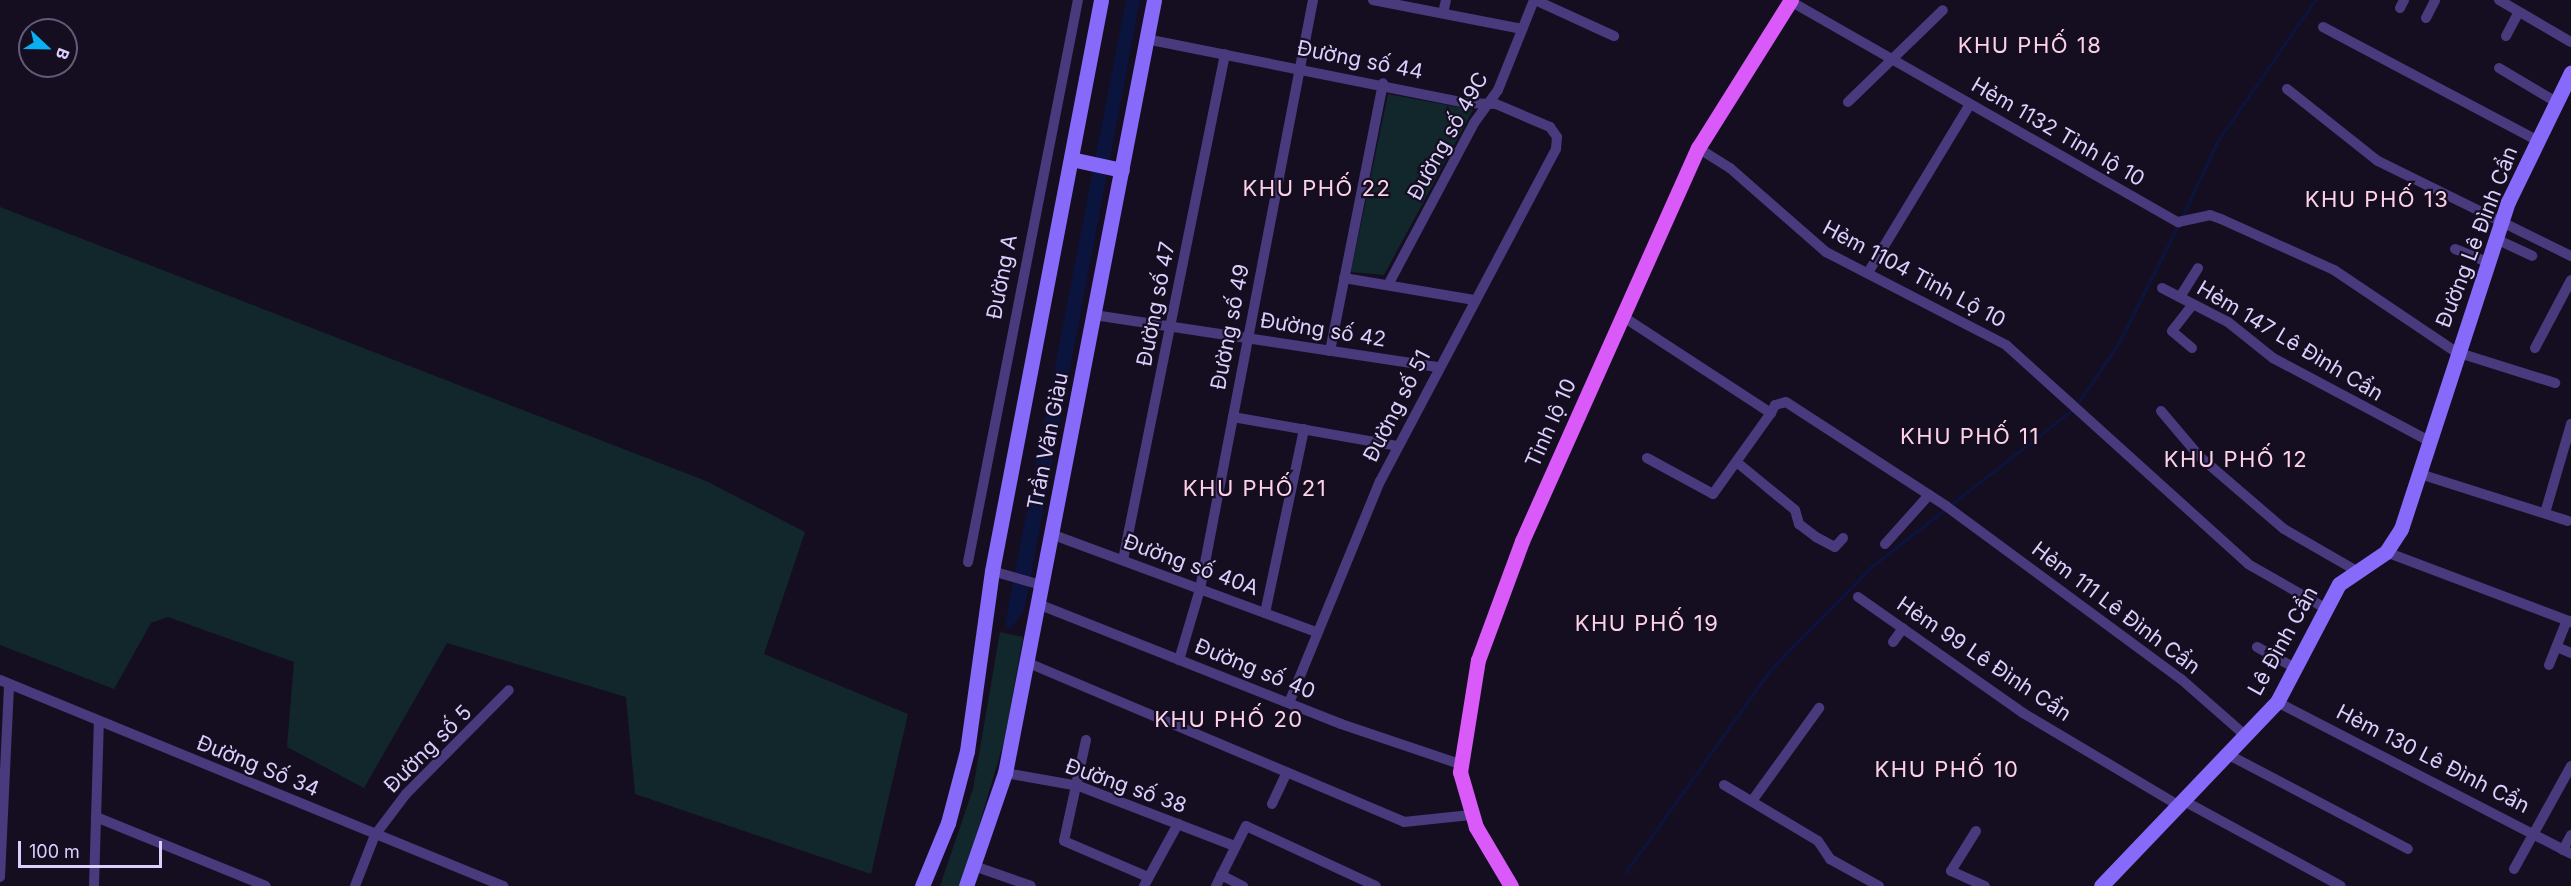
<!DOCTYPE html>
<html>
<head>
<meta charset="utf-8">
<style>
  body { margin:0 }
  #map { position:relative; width:2571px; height:886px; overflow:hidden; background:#150e21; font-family:Inter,sans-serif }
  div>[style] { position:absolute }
  .green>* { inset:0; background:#11272b }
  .water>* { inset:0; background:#0b143d }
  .stream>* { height:3px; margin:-1.5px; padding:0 1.5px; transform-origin:1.5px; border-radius:1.5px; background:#0b143d }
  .street>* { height:10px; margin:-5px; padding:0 5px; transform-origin:5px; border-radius:5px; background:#493a7e }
  .secondary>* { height:15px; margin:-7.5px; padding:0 7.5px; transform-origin:7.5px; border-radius:7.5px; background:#876afa }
  .primary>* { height:15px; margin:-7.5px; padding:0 7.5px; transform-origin:7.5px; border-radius:7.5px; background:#da5af9 }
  span { translate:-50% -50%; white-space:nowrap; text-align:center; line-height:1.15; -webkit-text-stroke:4.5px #150e21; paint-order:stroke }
  .street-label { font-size:21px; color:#ddcffd }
  .neighbourhood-label { font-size:22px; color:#fdd1e6; letter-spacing:1.5px }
  .north { position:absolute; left:18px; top:18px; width:60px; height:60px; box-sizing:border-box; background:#150e21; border:2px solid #655b79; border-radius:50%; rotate:112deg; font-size:16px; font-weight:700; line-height:24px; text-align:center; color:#ddcffd }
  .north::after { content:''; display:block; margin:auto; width:21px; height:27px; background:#08b0f1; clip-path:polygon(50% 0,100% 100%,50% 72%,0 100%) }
  .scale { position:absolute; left:18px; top:841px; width:144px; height:27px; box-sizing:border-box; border:3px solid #ddcffd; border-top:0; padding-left:8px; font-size:18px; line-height:21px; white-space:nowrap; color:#ddcffd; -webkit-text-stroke:4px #150e21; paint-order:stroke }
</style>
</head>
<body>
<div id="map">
  <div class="green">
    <div style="clip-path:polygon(1388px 94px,1473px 110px,1384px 275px,1351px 272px)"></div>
    <div style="clip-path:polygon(0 207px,706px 481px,805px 532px,764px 654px,908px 714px,871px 874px,635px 794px,626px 697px,447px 643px,364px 788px,287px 747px,294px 662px,168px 617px,151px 623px,114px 689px,0 645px)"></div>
    <div style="clip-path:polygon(1000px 632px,1023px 637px,1005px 738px,961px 886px,940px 886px,973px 789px)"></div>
  </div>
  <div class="water">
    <div style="clip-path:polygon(1126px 0,1140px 0,1024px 611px,1010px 629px,1005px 624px)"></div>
  </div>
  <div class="stream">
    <div style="left:2181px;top:219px;width:85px;rotate:-64.9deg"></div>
    <div style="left:2217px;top:142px;width:173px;rotate:-55.4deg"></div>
    <div style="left:2077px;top:404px;width:70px;rotate:-55.4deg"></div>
    <div style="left:2117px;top:346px;width:136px;rotate:-63.2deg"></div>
    <div style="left:1626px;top:872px;width:249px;rotate:-54.5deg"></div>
    <div style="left:1771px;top:669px;width:143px;rotate:-45.6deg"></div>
    <div style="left:1871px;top:567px;width:256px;rotate:-38deg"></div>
  </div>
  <div class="street">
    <div style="left:1373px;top:0;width:152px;rotate:11deg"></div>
    <div style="left:1535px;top:0;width:87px;rotate:24.5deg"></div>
    <div style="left:2499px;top:0;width:83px;rotate:30.3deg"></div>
    <div style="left:1790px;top:1px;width:447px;rotate:29.7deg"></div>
    <div style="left:2178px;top:222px;width:33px;rotate:-12deg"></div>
    <div style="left:2210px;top:215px;width:12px;rotate:20deg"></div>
    <div style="left:2221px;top:219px;width:124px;rotate:24.3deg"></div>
    <div style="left:2334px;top:270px;width:147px;rotate:33.9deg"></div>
    <div style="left:2456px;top:352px;width:104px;rotate:17.4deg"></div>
    <div style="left:2400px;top:8px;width:9px;rotate:-63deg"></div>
    <div style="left:1443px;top:13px;width:13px;rotate:-77deg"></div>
    <div style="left:2426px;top:18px;width:20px;rotate:-63deg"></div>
    <div style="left:2323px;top:27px;width:241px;rotate:27.9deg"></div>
    <div style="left:2506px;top:36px;width:27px;rotate:-62deg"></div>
    <div style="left:1146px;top:39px;width:326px;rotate:11.3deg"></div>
    <div style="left:1466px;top:103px;width:30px;rotate:2deg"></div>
    <div style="left:1496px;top:104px;width:59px;rotate:23.1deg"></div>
    <div style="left:1550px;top:127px;width:12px;rotate:55deg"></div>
    <div style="left:1557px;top:137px;width:12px;rotate:95deg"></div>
    <div style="left:1556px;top:149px;width:376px;rotate:117.9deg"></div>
    <div style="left:1380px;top:481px;width:240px;rotate:112.3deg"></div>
    <div style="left:2499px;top:68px;width:66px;rotate:30.8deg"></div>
    <div style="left:2287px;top:89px;width:116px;rotate:38.4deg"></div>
    <div style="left:2378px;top:161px;width:215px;rotate:26.2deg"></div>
    <div style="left:1848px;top:102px;width:132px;rotate:-44.1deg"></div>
    <div style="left:1698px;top:148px;width:38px;rotate:32deg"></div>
    <div style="left:1730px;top:168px;width:128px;rotate:41.2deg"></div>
    <div style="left:1826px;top:252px;width:203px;rotate:27.3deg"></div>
    <div style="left:2006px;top:345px;width:326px;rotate:42.1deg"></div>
    <div style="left:2248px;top:564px;width:89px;rotate:29.7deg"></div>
    <div style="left:2496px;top:239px;width:40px;rotate:25deg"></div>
    <div style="left:2455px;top:249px;width:35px;rotate:22deg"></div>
    <div style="left:1869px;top:271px;width:195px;rotate:-58.8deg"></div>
    <div style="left:1344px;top:278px;width:132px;rotate:9.6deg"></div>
    <div style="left:1388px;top:285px;width:183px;rotate:-62deg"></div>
    <div style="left:1474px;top:123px;width:41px;rotate:-54deg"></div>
    <div style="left:1498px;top:90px;width:97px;rotate:-68.2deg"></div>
    <div style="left:2162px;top:288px;width:74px;rotate:27.3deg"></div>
    <div style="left:2228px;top:322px;width:58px;rotate:38.7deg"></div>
    <div style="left:2273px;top:358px;width:179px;rotate:28deg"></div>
    <div style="left:2180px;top:297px;width:34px;rotate:-58deg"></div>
    <div style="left:1094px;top:315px;width:349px;rotate:8.6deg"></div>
    <div style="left:1622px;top:316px;width:178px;rotate:33.1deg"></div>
    <div style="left:1771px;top:413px;width:9px;rotate:-63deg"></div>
    <div style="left:1775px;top:405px;width:11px;rotate:-15deg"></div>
    <div style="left:1786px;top:402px;width:191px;rotate:33deg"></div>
    <div style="left:1946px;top:506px;width:292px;rotate:36.4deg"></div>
    <div style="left:2181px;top:679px;width:86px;rotate:41.2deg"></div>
    <div style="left:2192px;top:348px;width:26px;rotate:-140deg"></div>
    <div style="left:2172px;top:331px;width:34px;rotate:-52deg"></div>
    <div style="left:2535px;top:348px;width:77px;rotate:-62.1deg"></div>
    <div style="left:1330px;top:351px;width:273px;rotate:-78.8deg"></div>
    <div style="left:2161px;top:411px;width:59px;rotate:49.8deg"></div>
    <div style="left:2199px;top:456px;width:112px;rotate:40.7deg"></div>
    <div style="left:2284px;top:529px;width:82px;rotate:30deg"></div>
    <div style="left:1233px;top:417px;width:168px;rotate:10deg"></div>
    <div style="left:1647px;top:458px;width:75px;rotate:28.6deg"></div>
    <div style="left:1713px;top:494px;width:100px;rotate:-54.4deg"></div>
    <div style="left:1739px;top:464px;width:72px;rotate:39.4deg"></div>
    <div style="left:1795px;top:510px;width:15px;rotate:74deg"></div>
    <div style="left:1799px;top:524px;width:21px;rotate:37deg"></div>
    <div style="left:1816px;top:537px;width:21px;rotate:28deg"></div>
    <div style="left:1835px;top:547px;width:12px;rotate:-48deg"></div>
    <div style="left:2420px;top:474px;width:155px;rotate:17.6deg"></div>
    <div style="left:2545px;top:513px;width:93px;rotate:-73.7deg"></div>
    <div style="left:1051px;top:534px;width:283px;rotate:20.3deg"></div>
    <div style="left:1885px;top:544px;width:66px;rotate:-48.1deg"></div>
    <div style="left:2386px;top:552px;width:198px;rotate:20.7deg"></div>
    <div style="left:1123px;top:560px;width:516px;rotate:-78.6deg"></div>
    <div style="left:968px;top:562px;width:573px;rotate:-78.93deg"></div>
    <div style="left:992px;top:571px;width:51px;rotate:15.9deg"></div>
    <div style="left:1858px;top:597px;width:202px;rotate:35.1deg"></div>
    <div style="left:2023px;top:713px;width:184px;rotate:30.7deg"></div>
    <div style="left:1038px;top:604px;width:326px;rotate:21.6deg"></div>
    <div style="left:1341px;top:724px;width:126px;rotate:18.6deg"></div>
    <div style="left:1265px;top:613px;width:188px;rotate:-78deg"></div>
    <div style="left:1893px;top:642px;width:17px;rotate:-54deg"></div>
    <div style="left:2257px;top:647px;width:43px;rotate:28.9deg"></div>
    <div style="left:2557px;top:647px;width:15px;rotate:23deg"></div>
    <div style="left:1179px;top:660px;width:74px;rotate:-73.5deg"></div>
    <div style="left:1200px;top:589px;width:600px;rotate:-79.14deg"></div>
    <div style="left:1026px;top:662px;width:410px;rotate:22.9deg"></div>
    <div style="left:1404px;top:822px;width:67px;rotate:-6deg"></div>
    <div style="left:2549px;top:665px;width:48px;rotate:-68.2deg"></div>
    <div style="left:0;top:680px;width:544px;rotate:22.27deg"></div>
    <div style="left:2277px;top:702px;width:331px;rotate:27.3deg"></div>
    <div style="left:1086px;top:740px;width:103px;rotate:102.3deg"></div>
    <div style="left:1064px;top:841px;width:91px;rotate:23.2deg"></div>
    <div style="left:2229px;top:755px;width:202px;rotate:27.7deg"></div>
    <div style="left:1005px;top:773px;width:75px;rotate:10deg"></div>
    <div style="left:1079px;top:786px;width:164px;rotate:21.1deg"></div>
    <div style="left:1724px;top:785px;width:109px;rotate:30.8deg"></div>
    <div style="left:1818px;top:841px;width:22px;rotate:56deg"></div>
    <div style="left:1830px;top:859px;width:56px;rotate:28.9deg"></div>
    <div style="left:1752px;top:801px;width:115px;rotate:-54.2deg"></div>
    <div style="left:2186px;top:802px;width:176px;rotate:28.5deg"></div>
    <div style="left:1272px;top:804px;width:35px;rotate:-65deg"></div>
    <div style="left:96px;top:817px;width:183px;rotate:22.1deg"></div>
    <div style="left:1976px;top:831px;width:47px;rotate:122deg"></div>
    <div style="left:1951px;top:871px;width:37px;rotate:24deg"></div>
    <div style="left:2563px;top:850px;width:17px;rotate:-62deg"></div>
    <div style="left:974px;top:866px;width:60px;rotate:19.3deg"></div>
    <div style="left:2514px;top:869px;width:118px;rotate:-61deg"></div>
    <div style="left:1221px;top:875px;width:25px;rotate:27deg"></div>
    <div style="left:0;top:877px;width:193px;rotate:-87.3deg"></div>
    <div style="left:94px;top:886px;width:165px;rotate:-88.3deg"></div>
    <div style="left:355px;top:886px;width:55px;rotate:-68.6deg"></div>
    <div style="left:375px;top:835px;width:51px;rotate:-52.9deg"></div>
    <div style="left:406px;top:794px;width:146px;rotate:-45.3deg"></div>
    <div style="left:1144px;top:886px;width:71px;rotate:-61.3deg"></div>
    <div style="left:1216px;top:886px;width:67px;rotate:-63.4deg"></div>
    <div style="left:1246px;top:826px;width:143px;rotate:24.8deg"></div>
  </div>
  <div class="secondary">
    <div style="left:1071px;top:159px;width:52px;rotate:12.2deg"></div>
    <div style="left:922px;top:886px;width:68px;rotate:-67.6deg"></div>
    <div style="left:948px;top:823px;width:74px;rotate:-75.2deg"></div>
    <div style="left:967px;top:751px;width:182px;rotate:-82.1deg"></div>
    <div style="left:992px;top:571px;width:581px;rotate:-79.19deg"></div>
    <div style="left:966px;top:886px;width:120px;rotate:-71deg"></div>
    <div style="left:1005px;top:773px;width:787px;rotate:-79.09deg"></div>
    <div style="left:2101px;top:886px;width:255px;rotate:-46.3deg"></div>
    <div style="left:2277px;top:702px;width:133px;rotate:-62.3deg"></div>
    <div style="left:2339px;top:584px;width:57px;rotate:-34.2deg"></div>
    <div style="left:2386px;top:552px;width:27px;rotate:-57deg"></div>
    <div style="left:2401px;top:529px;width:344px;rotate:-71.9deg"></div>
    <div style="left:2508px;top:202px;width:144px;rotate:-64.1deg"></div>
  </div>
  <div class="primary">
    <div style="left:1511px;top:886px;width:69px;rotate:-120.7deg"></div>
    <div style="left:1476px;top:827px;width:57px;rotate:-106.2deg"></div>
    <div style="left:1460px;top:772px;width:113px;rotate:-80.9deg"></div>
    <div style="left:1478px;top:660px;width:127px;rotate:-69.7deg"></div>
    <div style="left:1522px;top:541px;width:431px;rotate:-65.9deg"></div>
    <div style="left:1698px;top:148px;width:175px;rotate:-57.9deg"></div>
  </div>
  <div class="street-label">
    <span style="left:1360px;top:60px;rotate:11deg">Đường số 44</span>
    <span style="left:2058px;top:132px;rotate:30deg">Hẻm 1132 Tỉnh lộ 10</span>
    <span style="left:1448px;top:136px;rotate:-61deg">Đường số 49C</span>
    <span style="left:2477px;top:237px;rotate:-69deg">Đường Lê Đình Cẩn</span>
    <span style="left:1914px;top:274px;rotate:28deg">Hẻm 1104 Tỉnh Lộ 10</span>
    <span style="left:1002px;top:277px;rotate:-79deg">Đường A</span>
    <span style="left:1156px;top:304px;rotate:-79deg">Đường số 47</span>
    <span style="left:1230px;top:327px;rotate:-79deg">Đường số 49</span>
    <span style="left:1323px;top:330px;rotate:9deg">Đường số 42</span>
    <span style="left:2290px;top:341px;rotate:31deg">Hẻm 147 Lê Đình Cẩn</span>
    <span style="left:1397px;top:406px;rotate:-63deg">Đường số 51</span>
    <span style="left:1551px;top:423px;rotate:-66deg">Tỉnh lộ 10</span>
    <span style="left:1048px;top:441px;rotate:-79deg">Trần Văn Giàu</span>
    <span style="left:1191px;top:565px;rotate:20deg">Đường số 40A</span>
    <span style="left:2116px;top:608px;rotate:37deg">Hẻm 111 Lê Đình Cẩn</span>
    <span style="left:2283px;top:641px;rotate:-61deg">Lê Đình Cẩn</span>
    <span style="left:1984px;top:659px;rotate:34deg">Hẻm 99 Lê Đình Cẩn</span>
    <span style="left:1255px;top:669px;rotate:22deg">Đường số 40</span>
    <span style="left:428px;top:749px;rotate:-45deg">Đường số 5</span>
    <span style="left:2433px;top:759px;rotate:27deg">Hẻm 130 Lê Đình Cẩn</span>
    <span style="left:258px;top:766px;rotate:22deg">Đường Số 34</span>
    <span style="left:1126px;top:786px;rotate:19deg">Đường số 38</span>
  </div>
  <div class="neighbourhood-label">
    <span style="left:2030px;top:46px">KHU PHỐ 18</span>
    <span style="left:1317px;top:189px">KHU PHỐ 22</span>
    <span style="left:2377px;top:200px">KHU PHỐ 13</span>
    <span style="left:1970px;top:437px">KHU PHỐ 11</span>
    <span style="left:2236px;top:460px">KHU PHỐ 12</span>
    <span style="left:1255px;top:489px">KHU PHỐ 21</span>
    <span style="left:1647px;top:624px">KHU PHỐ 19</span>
    <span style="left:1229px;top:720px">KHU PHỐ 20</span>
    <span style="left:1947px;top:770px">KHU PHỐ 10</span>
  </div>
  <div class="north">B</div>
  <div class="scale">100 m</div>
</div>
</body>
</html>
